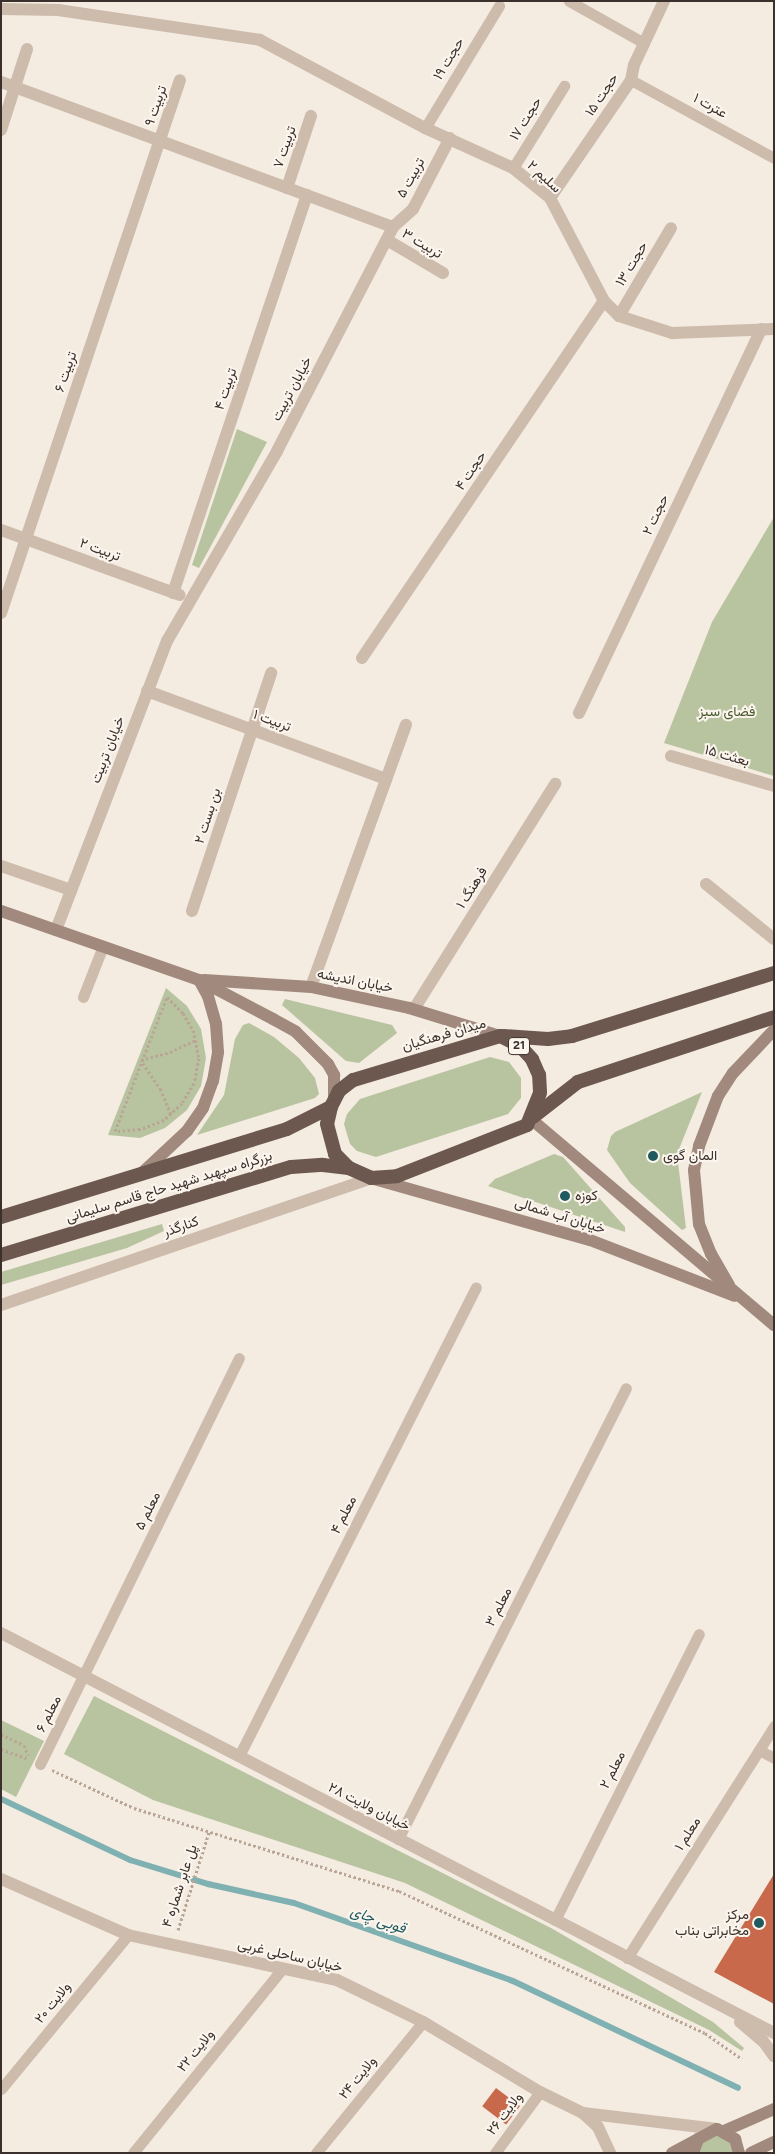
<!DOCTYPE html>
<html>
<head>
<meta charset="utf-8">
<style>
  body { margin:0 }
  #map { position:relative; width:775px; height:2154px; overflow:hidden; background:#f4ebe1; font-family:Figtree,Vazirmatn,sans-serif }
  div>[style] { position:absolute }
  .green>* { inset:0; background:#b8c4a0 }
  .stream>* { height:6px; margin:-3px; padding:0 3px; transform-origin:3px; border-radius:3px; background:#7fb0b2 }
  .building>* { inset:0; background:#c8694b; transform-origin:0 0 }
  .path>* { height:3px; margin-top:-1.5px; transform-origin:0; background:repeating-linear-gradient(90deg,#b9a596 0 2.5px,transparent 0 5px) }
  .service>* { height:11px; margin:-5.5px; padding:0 5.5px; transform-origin:5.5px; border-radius:5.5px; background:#cdbbac }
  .minor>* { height:12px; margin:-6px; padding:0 6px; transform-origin:6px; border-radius:6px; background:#cdbbac }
  .tertiary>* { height:12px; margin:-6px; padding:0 6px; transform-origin:6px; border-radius:6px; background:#cdbbac }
  .secondary>* { height:12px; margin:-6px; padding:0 6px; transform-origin:6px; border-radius:6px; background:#a18a7d }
  .trunk>* { height:14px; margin:-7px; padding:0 7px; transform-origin:7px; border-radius:7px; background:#6c584f }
  .dots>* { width:14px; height:14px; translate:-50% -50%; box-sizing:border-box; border:2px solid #fbf5ee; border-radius:50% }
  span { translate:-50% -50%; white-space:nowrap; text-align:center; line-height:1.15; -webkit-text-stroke:4px #fbf5ee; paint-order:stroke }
  .shield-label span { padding:1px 4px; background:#fbf5ee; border:1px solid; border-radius:4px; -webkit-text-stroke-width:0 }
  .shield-label { font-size:12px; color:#3b302b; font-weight:700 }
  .street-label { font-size:14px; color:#3b302b }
  .park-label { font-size:14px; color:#4a5a2e }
  .poi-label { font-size:14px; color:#3b302b }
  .left { translate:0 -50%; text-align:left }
  .right { translate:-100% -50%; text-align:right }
  .water-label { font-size:15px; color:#1f5a5e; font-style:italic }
  .frame { position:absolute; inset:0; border:2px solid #3b302b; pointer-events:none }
</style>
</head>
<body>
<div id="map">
  <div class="green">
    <div style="clip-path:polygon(237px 429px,267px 442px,199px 568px,192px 565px)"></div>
    <div style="clip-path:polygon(774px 517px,774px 776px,664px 743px,712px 622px)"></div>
    <div style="clip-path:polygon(166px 988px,187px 1006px,201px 1029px,206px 1058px,201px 1086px,187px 1110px,165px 1128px,140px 1138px,108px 1135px)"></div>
    <div style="clip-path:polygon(285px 999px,392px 1025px,397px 1033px,359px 1063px,346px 1061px,282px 1005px)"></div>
    <div style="clip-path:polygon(249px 1023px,274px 1037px,299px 1058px,315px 1078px,319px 1094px,315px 1098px,197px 1135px,224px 1095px,235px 1039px,243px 1025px)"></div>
    <div style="clip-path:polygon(490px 1057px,509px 1062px,521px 1078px,521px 1098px,508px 1114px,376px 1157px,357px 1151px,350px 1144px,344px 1124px,347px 1114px,360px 1099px)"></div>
    <div style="clip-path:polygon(702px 1092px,677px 1154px,686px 1228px,682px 1230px,630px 1183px,607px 1150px,611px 1136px,615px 1132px)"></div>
    <div style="clip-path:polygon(554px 1154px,563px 1157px,625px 1227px,625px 1232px,488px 1186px,495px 1179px)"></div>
    <div style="clip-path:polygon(162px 1224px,164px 1231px,127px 1248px,1px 1285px,1px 1272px)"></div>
    <div style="clip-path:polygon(94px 1696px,551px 1928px,713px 2022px,744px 2048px,742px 2051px,709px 2030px,405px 1883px,153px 1800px,64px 1754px)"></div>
    <div style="clip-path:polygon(1px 1720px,44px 1741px,16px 1797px,1px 1789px)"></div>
    <div style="clip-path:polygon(715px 2135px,729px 2140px,734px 2153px,698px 2153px,702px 2142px)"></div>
  </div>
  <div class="stream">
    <div style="left:1px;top:1799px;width:143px;rotate:25.3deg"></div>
    <div style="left:130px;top:1860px;width:82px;rotate:17.1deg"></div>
    <div style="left:208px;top:1884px;width:88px;rotate:12.5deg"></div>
    <div style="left:294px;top:1903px;width:232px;rotate:19.6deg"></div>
    <div style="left:513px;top:1981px;width:249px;rotate:25.4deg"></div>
  </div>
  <div class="building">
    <div style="clip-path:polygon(774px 1874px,774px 2004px,714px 1972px)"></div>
    <div style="left:496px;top:2088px;width:30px;height:23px;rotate:37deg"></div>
  </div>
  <div class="path">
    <div style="left:167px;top:997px;width:23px;rotate:45deg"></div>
    <div style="left:183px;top:1013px;width:20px;rotate:60deg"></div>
    <div style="left:193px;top:1030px;width:29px;rotate:78deg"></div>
    <div style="left:199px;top:1058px;width:25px;rotate:101deg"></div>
    <div style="left:194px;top:1083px;width:23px;rotate:121deg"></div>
    <div style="left:182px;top:1103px;width:25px;rotate:137deg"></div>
    <div style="left:164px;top:1120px;width:26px;rotate:159deg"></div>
    <div style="left:140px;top:1129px;width:25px;rotate:175deg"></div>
    <div style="left:115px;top:1131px;width:144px;rotate:-68.8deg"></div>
    <div style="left:171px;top:1114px;width:26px;rotate:-113deg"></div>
    <div style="left:161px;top:1090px;width:36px;rotate:-124deg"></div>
    <div style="left:141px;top:1060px;width:30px;rotate:-15deg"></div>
    <div style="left:170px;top:1052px;width:29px;rotate:-25deg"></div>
    <div style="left:1px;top:1734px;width:25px;rotate:26deg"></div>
    <div style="left:24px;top:1745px;width:11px;rotate:68deg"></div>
    <div style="left:1px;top:1749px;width:27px;rotate:20deg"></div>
    <div style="left:52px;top:1770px;width:90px;rotate:24.9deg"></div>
    <div style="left:134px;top:1808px;width:278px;rotate:17.4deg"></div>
    <div style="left:399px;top:1891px;width:337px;rotate:24.9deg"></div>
    <div style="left:705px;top:2033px;width:45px;rotate:35.1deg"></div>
    <div style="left:178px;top:1930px;width:103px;rotate:-72.4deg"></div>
  </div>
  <div class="service">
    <div style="left:569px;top:1px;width:86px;rotate:29.2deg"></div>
    <div style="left:631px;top:80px;width:163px;rotate:28.6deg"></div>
    <div style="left:425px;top:128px;width:143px;rotate:-58.8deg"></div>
    <div style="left:513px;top:168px;width:97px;rotate:-58.1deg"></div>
    <div style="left:83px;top:997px;width:55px;rotate:-68.6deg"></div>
    <div style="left:759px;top:1750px;width:17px;rotate:28deg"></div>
    <div style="left:239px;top:1756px;width:525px;rotate:-63.19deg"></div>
    <div style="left:40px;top:1764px;width:452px;rotate:-63.9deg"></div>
    <div style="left:398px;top:1839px;width:505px;rotate:-63.18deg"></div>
    <div style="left:555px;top:1920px;width:320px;rotate:-63.3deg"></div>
    <div style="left:627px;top:1958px;width:275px;rotate:-57.6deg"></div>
    <div style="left:1px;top:2089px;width:200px;rotate:-50.5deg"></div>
    <div style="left:133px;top:2153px;width:238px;rotate:-51deg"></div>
    <div style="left:316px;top:2153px;width:169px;rotate:-50.8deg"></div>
    <div style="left:495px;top:2153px;width:76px;rotate:-53.6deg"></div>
  </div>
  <div class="minor">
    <div style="left:1px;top:9px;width:57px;rotate:1deg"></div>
    <div style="left:58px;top:10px;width:204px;rotate:8.4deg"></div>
    <div style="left:260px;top:40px;width:187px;rotate:28.1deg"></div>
    <div style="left:425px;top:128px;width:97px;rotate:24.4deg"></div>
    <div style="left:513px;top:168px;width:48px;rotate:39deg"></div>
    <div style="left:550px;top:198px;width:116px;rotate:62.3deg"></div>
    <div style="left:604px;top:301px;width:21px;rotate:45deg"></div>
    <div style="left:619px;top:316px;width:56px;rotate:17.8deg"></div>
    <div style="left:672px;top:333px;width:102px;rotate:-2.2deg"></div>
    <div style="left:1px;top:82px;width:418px;rotate:20.3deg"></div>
    <div style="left:1px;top:130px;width:85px;rotate:-72.2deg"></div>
    <div style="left:287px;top:188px;width:76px;rotate:-71.6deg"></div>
    <div style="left:550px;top:198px;width:143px;rotate:-55.5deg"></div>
    <div style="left:631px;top:80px;width:15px;rotate:-79deg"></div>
    <div style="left:634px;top:65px;width:71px;rotate:-64.9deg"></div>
    <div style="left:387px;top:240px;width:65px;rotate:30.5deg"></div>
    <div style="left:619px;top:316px;width:102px;rotate:-59.4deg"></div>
    <div style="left:1px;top:530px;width:190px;rotate:20deg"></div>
    <div style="left:173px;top:593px;width:420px;rotate:-71.4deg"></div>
    <div style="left:1px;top:613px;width:562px;rotate:-71.44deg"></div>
    <div style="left:362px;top:658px;width:431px;rotate:-55.9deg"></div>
    <div style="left:147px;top:691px;width:255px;rotate:20.2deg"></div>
    <div style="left:579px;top:713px;width:425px;rotate:-64.6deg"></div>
    <div style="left:671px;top:756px;width:107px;rotate:16.2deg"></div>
    <div style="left:1px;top:866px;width:74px;rotate:18.9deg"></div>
    <div style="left:706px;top:884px;width:87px;rotate:39deg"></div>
    <div style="left:192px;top:911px;width:251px;rotate:-71.6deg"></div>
    <div style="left:56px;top:930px;width:310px;rotate:-69deg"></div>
    <div style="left:167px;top:641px;width:220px;rotate:-59.9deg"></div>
    <div style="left:277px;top:451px;width:252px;rotate:-62.6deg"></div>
    <div style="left:393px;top:227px;width:27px;rotate:-42deg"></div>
    <div style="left:413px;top:209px;width:80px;rotate:-62.5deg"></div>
    <div style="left:311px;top:987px;width:279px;rotate:-70.1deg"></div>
    <div style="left:414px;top:1009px;width:266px;rotate:-57.9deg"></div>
    <div style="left:1px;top:1633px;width:870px;rotate:27.36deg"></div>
    <div style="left:1px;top:1879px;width:139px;rotate:23.8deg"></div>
    <div style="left:128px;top:1935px;width:214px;rotate:12.2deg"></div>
    <div style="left:337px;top:1980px;width:96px;rotate:26deg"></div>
    <div style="left:423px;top:2022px;width:136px;rotate:30.9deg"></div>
    <div style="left:540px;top:2092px;width:48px;rotate:26deg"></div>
    <div style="left:583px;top:2113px;width:135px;rotate:6.8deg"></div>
    <div style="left:740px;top:2022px;width:30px;rotate:40deg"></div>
    <div style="left:763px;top:2041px;width:19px;rotate:54deg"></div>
    <div style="left:583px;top:2113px;width:21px;rotate:43deg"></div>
    <div style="left:598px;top:2127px;width:29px;rotate:65deg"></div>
  </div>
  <div class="tertiary">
    <div style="left:1px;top:1305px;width:391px;rotate:-18.9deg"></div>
  </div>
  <div class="secondary">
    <div style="left:1px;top:911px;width:210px;rotate:19.2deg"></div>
    <div style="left:199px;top:980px;width:84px;rotate:27.8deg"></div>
    <div style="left:273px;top:1019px;width:26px;rotate:29deg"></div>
    <div style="left:296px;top:1032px;width:45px;rotate:45deg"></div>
    <div style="left:328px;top:1064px;width:13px;rotate:61deg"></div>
    <div style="left:334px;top:1075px;width:27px;rotate:90deg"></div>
    <div style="left:204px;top:980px;width:107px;rotate:3.7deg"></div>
    <div style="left:311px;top:987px;width:100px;rotate:12.1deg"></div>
    <div style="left:409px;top:1008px;width:95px;rotate:17.1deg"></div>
    <div style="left:531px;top:1119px;width:319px;rotate:40.3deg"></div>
    <div style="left:141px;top:1174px;width:63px;rotate:-43.1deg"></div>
    <div style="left:187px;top:1131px;width:28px;rotate:-55deg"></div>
    <div style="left:203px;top:1108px;width:29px;rotate:-70deg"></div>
    <div style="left:213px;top:1081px;width:29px;rotate:-80deg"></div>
    <div style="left:218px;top:1052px;width:28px;rotate:-94deg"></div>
    <div style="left:216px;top:1024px;width:29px;rotate:-106deg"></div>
    <div style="left:208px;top:996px;width:18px;rotate:-119deg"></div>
    <div style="left:374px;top:1179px;width:224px;rotate:15.8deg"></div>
    <div style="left:590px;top:1240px;width:155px;rotate:21.1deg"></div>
    <div style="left:729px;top:1285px;width:36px;rotate:-120deg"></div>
    <div style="left:711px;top:1254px;width:32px;rotate:-112deg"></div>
    <div style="left:699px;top:1224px;width:54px;rotate:-95.3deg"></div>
    <div style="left:694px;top:1170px;width:25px;rotate:-78deg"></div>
    <div style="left:699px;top:1146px;width:53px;rotate:-69.2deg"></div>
    <div style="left:718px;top:1096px;width:27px;rotate:-57deg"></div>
    <div style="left:733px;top:1073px;width:59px;rotate:-46.4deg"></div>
    <div style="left:724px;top:2131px;width:55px;rotate:-23.7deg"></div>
    <div style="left:672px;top:2153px;width:30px;rotate:-28deg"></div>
    <div style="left:693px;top:2153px;width:15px;rotate:-70deg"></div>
    <div style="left:698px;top:2139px;width:21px;rotate:-28deg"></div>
    <div style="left:717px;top:2129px;width:21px;rotate:29deg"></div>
    <div style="left:735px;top:2139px;width:15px;rotate:74deg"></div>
    <div style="left:751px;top:2153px;width:25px;rotate:-26deg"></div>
  </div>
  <div class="trunk">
    <div style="left:504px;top:1036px;width:44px;rotate:3.9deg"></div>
    <div style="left:548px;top:1039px;width:24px;rotate:-7deg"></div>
    <div style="left:572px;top:1036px;width:212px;rotate:-17.3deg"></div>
    <div style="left:533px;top:1117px;width:57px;rotate:-37.9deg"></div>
    <div style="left:578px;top:1082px;width:206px;rotate:-18.3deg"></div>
    <div style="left:1px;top:1217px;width:299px;rotate:-17.1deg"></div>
    <div style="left:287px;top:1129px;width:49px;rotate:-26.6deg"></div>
    <div style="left:1px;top:1255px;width:303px;rotate:-16.9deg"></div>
    <div style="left:291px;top:1167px;width:32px;rotate:-4deg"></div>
    <div style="left:323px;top:1165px;width:26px;rotate:7deg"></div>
    <div style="left:349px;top:1168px;width:24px;rotate:24deg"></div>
    <div style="left:371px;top:1178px;width:26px;rotate:-4deg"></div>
    <div style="left:397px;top:1176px;width:140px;rotate:-21.4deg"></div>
    <div style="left:527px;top:1125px;width:35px;rotate:-68deg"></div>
    <div style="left:540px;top:1092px;width:17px;rotate:-93deg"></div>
    <div style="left:539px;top:1075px;width:17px;rotate:-114deg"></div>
    <div style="left:532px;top:1059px;width:18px;rotate:-133deg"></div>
    <div style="left:520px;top:1046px;width:22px;rotate:-153deg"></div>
    <div style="left:500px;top:1036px;width:153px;rotate:163.3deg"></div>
    <div style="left:353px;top:1080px;width:18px;rotate:142deg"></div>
    <div style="left:339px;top:1091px;width:18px;rotate:117deg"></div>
    <div style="left:331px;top:1107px;width:17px;rotate:103deg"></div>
    <div style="left:327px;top:1124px;width:31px;rotate:75deg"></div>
    <div style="left:335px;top:1154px;width:20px;rotate:45deg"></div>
  </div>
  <div class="dots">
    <div style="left:653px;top:1156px;background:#1f5a5e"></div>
    <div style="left:565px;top:1196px;background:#1f5a5e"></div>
    <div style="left:759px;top:1923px;background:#1f5a5e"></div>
  </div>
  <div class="shield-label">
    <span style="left:519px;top:1046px">21</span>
  </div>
  <div class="street-label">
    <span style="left:449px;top:59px;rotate:-59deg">حجت ۱۹</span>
    <span style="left:602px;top:95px;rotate:-56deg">حجت ۱۵</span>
    <span style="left:156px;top:106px;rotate:-71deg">تربیت ۹</span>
    <span style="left:710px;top:106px;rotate:29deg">عترت ۱</span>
    <span style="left:526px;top:119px;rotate:-58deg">حجت ۱۷</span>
    <span style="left:285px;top:147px;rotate:-71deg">تربیت ۷</span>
    <span style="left:544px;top:177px;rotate:43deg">سلیم ۲</span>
    <span style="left:411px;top:178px;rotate:-61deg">تربیت ۵</span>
    <span style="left:422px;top:244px;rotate:31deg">تربیت ۳</span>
    <span style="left:632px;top:264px;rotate:-59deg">حجت ۱۳</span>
    <span style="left:66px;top:372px;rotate:-71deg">تربیت ۶</span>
    <span style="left:226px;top:389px;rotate:-71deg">تربیت ۴</span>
    <span style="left:292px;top:389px;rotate:-62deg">خیابان تربیت</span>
    <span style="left:471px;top:471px;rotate:-56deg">حجت ۴</span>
    <span style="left:656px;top:515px;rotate:-65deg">حجت ۲</span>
    <span style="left:100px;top:550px;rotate:20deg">تربیت ۲</span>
    <span style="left:272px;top:721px;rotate:20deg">تربیت ۱</span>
    <span style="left:108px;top:750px;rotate:-69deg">خیابان تربیت</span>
    <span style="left:727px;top:756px;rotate:16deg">بعثت ۱۵</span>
    <span style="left:208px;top:816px;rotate:-72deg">بن بست ۲</span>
    <span style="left:472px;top:888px;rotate:-58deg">فرهنگ ۱</span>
    <span style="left:355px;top:981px;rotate:11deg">خیابان اندیشه</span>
    <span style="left:444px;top:1035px;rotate:-16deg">میدان فرهنگیان</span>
    <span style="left:169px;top:1187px;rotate:-17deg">بزرگراه سپهبد شهید حاج قاسم سلیمانی</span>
    <span style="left:560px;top:1216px;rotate:17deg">خیابان آب شمالی</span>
    <span style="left:181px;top:1227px;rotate:-19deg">کنارگذر</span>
    <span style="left:148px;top:1511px;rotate:-64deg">معلم ۵</span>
    <span style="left:344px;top:1515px;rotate:-63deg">معلم ۴</span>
    <span style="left:499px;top:1607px;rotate:-63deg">معلم ۳</span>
    <span style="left:49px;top:1714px;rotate:-63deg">معلم ۶</span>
    <span style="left:613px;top:1770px;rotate:-63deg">معلم ۲</span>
    <span style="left:369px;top:1807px;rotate:27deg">خیابان ولایت ۲۸</span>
    <span style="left:688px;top:1834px;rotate:-58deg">معلم ۱</span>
    <span style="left:180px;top:1886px;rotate:-72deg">پل عابر شماره ۴</span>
    <span style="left:290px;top:1956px;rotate:13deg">خیابان ساحلی غربی</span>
    <span style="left:53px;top:2003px;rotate:-51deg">ولایت ۲۰</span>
    <span style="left:196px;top:2051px;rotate:-51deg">ولایت ۲۲</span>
    <span style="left:358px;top:2078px;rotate:-51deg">ولایت ۲۴</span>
    <span style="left:505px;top:2114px;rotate:-53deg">ولایت ۲۶</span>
  </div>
  <div class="park-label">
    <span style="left:727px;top:712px">فضای سبز</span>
  </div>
  <div class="poi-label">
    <span class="left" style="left:663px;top:1156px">المان گوی</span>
    <span class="left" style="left:575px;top:1196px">کوزه</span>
    <span class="right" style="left:749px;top:1923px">مرکز<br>مخابراتی بناب</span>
  </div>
  <div class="water-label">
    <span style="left:378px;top:1920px;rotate:19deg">قوبی چای</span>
  </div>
  <div class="frame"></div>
</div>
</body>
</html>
